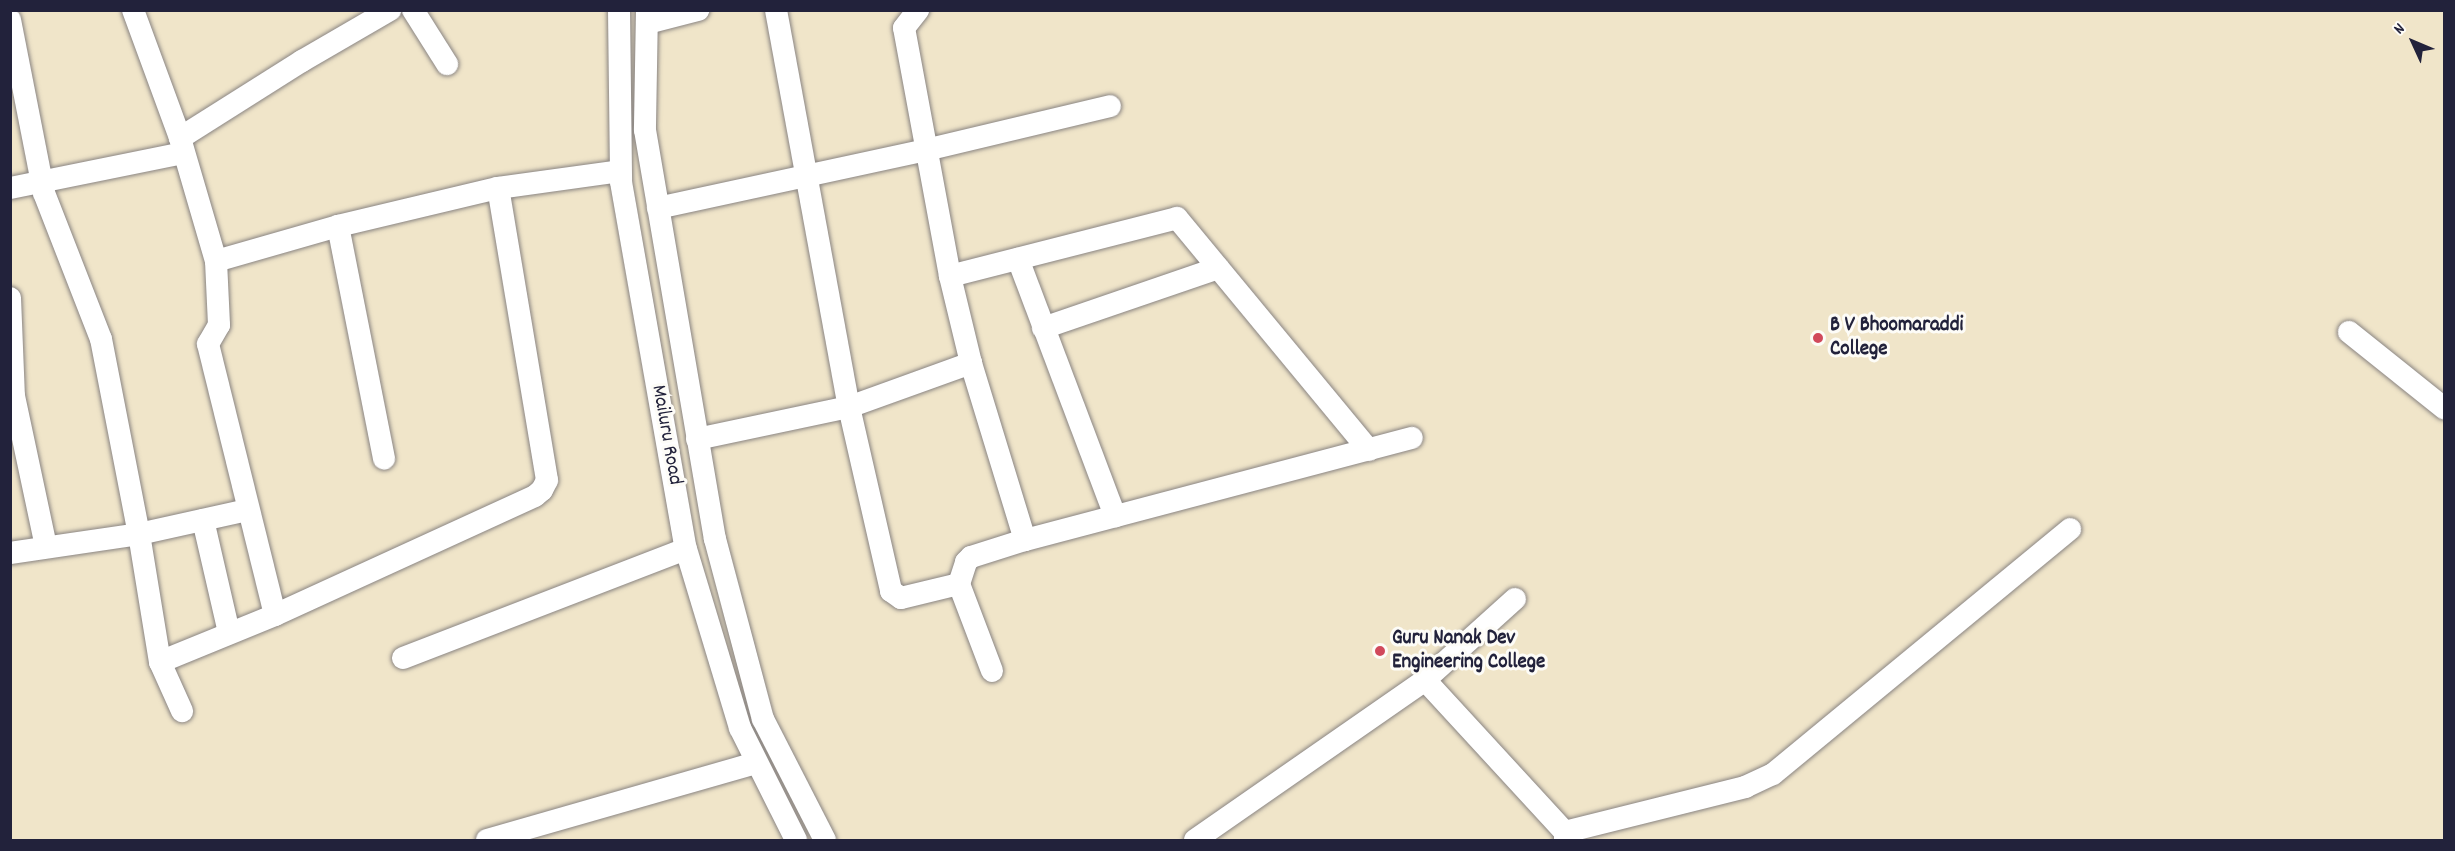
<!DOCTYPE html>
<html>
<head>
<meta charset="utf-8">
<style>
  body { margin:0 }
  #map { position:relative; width:2455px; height:851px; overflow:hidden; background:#f0e5c9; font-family:Dekko,sans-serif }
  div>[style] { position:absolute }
  .roads { filter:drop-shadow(0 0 2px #898482) drop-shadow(0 0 2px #898482) }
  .minor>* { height:22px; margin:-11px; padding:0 11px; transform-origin:11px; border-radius:11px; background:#fff }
  .dots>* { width:16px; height:16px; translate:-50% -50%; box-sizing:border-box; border:3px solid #fdfcf7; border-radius:50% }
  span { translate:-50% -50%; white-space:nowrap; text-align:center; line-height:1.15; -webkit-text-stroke:6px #fdfcf7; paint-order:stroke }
  .poi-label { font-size:21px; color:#22223b; font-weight:700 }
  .left { translate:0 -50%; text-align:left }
  .street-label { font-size:21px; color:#22223b }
  .frame { position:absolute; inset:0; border:12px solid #22223b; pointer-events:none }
  .north { position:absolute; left:2383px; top:12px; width:60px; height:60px; -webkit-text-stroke:4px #fdfcf7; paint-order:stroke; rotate:314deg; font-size:16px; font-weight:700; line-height:24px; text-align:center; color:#22223b }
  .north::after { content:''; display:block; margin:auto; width:21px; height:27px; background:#22223b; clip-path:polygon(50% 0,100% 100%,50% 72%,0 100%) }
</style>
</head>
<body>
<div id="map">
  <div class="roads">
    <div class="minor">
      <div style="left:133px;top:10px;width:136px;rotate:69.8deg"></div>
      <div style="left:180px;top:138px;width:128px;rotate:73.7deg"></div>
      <div style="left:216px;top:261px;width:64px;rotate:87.3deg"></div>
      <div style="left:219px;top:325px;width:22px;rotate:120deg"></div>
      <div style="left:208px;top:344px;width:279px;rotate:76.1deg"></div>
      <div style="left:413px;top:10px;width:64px;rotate:57.8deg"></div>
      <div style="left:619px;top:10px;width:172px;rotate:89.3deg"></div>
      <div style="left:621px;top:182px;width:373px;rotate:80deg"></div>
      <div style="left:686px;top:549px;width:187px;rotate:73.2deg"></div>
      <div style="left:740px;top:728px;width:125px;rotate:63.4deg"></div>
      <div style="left:647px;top:10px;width:120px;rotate:91deg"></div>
      <div style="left:645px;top:130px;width:415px;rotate:80.3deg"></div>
      <div style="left:715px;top:539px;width:186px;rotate:75.1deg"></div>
      <div style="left:763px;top:719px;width:136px;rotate:62.9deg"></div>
      <div style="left:776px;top:10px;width:404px;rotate:79.6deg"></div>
      <div style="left:849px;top:407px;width:189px;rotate:77.1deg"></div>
      <div style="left:891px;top:591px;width:12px;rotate:35deg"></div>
      <div style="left:901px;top:598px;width:60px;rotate:-13.6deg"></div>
      <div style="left:959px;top:584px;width:93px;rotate:69.2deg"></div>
      <div style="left:10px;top:20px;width:176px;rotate:78.9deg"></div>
      <div style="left:44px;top:193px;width:157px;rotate:68.7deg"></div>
      <div style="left:101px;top:339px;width:199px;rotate:79deg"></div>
      <div style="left:139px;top:534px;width:130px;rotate:80.7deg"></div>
      <div style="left:160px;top:662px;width:54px;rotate:65.8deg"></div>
      <div style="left:647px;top:23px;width:53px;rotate:-14.3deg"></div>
      <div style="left:180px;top:138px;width:144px;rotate:-32.3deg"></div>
      <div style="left:302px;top:61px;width:102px;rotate:-30.1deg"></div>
      <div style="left:10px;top:188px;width:177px;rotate:-11.4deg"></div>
      <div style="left:658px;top:208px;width:274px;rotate:-12.2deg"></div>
      <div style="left:926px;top:150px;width:189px;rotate:-13.4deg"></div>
      <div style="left:338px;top:226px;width:237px;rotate:78.8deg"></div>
      <div style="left:1018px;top:259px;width:275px;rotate:69.3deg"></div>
      <div style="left:216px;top:261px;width:127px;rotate:-16deg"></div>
      <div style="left:338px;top:226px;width:164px;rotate:-13.4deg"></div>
      <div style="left:498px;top:188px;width:123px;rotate:-7.9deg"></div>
      <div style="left:950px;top:276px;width:234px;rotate:-14.3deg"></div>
      <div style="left:1177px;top:218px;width:301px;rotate:50.4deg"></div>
      <div style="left:10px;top:298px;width:98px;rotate:87.7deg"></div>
      <div style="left:14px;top:396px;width:154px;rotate:78deg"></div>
      <div style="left:1043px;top:328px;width:185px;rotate:-18.9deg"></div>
      <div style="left:2349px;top:332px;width:122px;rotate:38.7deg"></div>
      <div style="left:697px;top:439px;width:155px;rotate:-11.9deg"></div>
      <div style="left:849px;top:407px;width:130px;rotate:-19.8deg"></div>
      <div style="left:971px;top:363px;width:89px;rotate:-103.6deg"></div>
      <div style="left:950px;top:276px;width:252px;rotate:-100.5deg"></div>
      <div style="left:904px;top:28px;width:23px;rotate:-52deg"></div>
      <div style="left:203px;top:520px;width:116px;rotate:77deg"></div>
      <div style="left:1025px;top:540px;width:400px;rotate:-14.8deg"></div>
      <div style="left:10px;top:553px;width:130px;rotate:-8.4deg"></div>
      <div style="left:139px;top:534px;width:111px;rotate:-12.5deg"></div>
      <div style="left:959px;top:584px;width:23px;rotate:-72deg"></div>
      <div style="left:966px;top:562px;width:7px;rotate:-45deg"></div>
      <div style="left:971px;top:557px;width:57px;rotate:-17.5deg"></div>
      <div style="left:1025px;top:540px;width:185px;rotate:-107deg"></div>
      <div style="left:403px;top:658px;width:303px;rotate:-21.1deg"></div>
      <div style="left:160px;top:662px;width:124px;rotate:-22.2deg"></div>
      <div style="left:275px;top:615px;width:286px;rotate:-24.6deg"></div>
      <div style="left:535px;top:496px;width:9px;rotate:-41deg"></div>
      <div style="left:542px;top:490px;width:11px;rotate:-63deg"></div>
      <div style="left:547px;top:480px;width:296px;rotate:-99.5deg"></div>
      <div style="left:1425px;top:680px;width:207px;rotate:47.4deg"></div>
      <div style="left:1565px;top:832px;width:8px;rotate:90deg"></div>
      <div style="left:1565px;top:832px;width:186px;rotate:-14deg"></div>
      <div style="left:1745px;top:787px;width:31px;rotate:-25deg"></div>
      <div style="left:1773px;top:774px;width:385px;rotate:-39.5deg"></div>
      <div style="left:487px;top:840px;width:279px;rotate:-16deg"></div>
      <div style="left:1195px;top:840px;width:280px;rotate:-34.8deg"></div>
      <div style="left:1425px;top:680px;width:121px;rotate:-42deg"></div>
    </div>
  </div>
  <div class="dots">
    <div style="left:1818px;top:338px;background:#d1495b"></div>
    <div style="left:1380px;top:651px;background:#d1495b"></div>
  </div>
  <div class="poi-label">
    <span class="left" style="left:1830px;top:338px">B V Bhoomaraddi<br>College</span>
    <span class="left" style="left:1392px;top:651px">Guru Nanak Dev<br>Engineering College</span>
  </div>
  <div class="street-label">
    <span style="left:666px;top:435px;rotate:80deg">Mailuru Road</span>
  </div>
  <div class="frame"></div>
  <div class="north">N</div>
</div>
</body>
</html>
